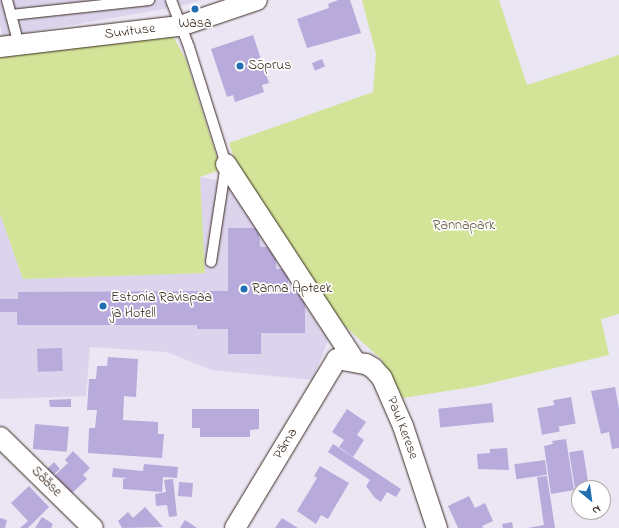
<!DOCTYPE html>
<html>
<head>
<meta charset="utf-8">
<style>
  body { margin:0 }
  #map { position:relative; width:619px; height:528px; overflow:hidden; background:#eae6f4; font-family:"Indie Flower",sans-serif }
  div>[style] { position:absolute }
  .built>* { inset:0; background:#dbd4ec }
  .green>* { inset:0; background:#d3e498 }
  .building>* { inset:0; background:#b8abdb; transform-origin:0 0 }
  .roads { filter:drop-shadow(0 0 1px #3b2a1e) drop-shadow(0 0 1px #3b2a1e) }
  .service>* { height:10px; margin:-5px; padding:0 5px; transform-origin:5px; border-radius:5px; background:#fff }
  .minor>* { height:20px; margin:-10px; padding:0 10px; transform-origin:10px; border-radius:10px; background:#fff }
  .dots>* { width:11px; height:11px; translate:-50% -50%; box-sizing:border-box; border:2px solid #fff; border-radius:50% }
  span { translate:-50% -50%; white-space:nowrap; text-align:center; line-height:1.15; -webkit-text-stroke:3.5px #fff; paint-order:stroke }
  .poi-label { font-size:14px; color:#3b2a1e }
  .left { translate:0 -50%; text-align:left }
  .street-label { font-size:14px; color:#3b2a1e }
  .park-label { font-size:14px; color:#61583c }
  .north { position:absolute; left:571px; top:480px; width:40px; height:40px; box-sizing:border-box; background:#fff; border:1px solid #b1aaa5; border-radius:50%; rotate:151deg; font-size:11px; font-weight:700; line-height:16px; text-align:center; color:#3b2a1e }
  .north::after { content:''; display:block; margin:auto; width:14px; height:18px; background:#1f6fb2; clip-path:polygon(50% 0,100% 100%,50% 72%,0 100%) }
</style>
</head>
<body>
<div id="map">
  <div class="built">
    <div style="clip-path:polygon(0 0,201px 0,180px 6px,3px 37px,0 25px)"></div>
    <div style="clip-path:polygon(200px 177px,250px 187px,336px 318px,313px 380px,212px 370px,167px 352px,90px 347px,86px 396px,0 399px,0 214px,23px 279px,204px 273px)"></div>
  </div>
  <div class="green">
    <div style="clip-path:polygon(362px 0,499px 0,527px 85px,619px 55px,619px 314px,601px 319px,609px 355px,478px 386px,403px 398px,381px 359px,336px 318px,238px 170px,229px 143px,373px 92px,376px 54px)"></div>
    <div style="clip-path:polygon(173px 36px,186px 60px,218px 161px,217px 171px,200px 177px,205px 273px,23px 279px,0 214px,0 56px)"></div>
  </div>
  <div class="building">
    <div style="clip-path:polygon(338px 0,350px 0,361px 33px,307px 48px,297px 19px,329px 8px,328px 4px)"></div>
    <div style="clip-path:polygon(253px 35px,269px 83px,262px 85px,264px 92px,235px 102px,233px 95px,227px 97px,211px 49px)"></div>
    <div style="left:322px;top:59px;width:8px;height:11px;rotate:67deg"></div>
    <div style="clip-path:polygon(228px 228px,259px 228px,260px 247px,276px 247px,276px 269px,288px 269px,288px 292px,305px 292px,305px 333px,261px 333px,261px 354px,228px 354px,228px 329px,197px 329px,197px 325px,17px 325px,17px 312px,0 312px,0 299px,18px 299px,18px 292px,228px 291px)"></div>
    <div style="left:62px;top:348px;width:23px;height:25px;rotate:88deg"></div>
    <div style="clip-path:polygon(108px 357px,138px 359px,136px 397px,124px 396px,123px 420px,158px 422px,158px 434px,164px 434px,162px 458px,88px 453px,89px 428px,95px 428px,97px 410px,87px 410px,89px 379px,96px 379px,97px 366px,107px 366px)"></div>
    <div style="clip-path:polygon(615px 387px,619px 409px,619px 448px,612px 449px,609px 432px,601px 434px,591px 391px)"></div>
    <div style="left:571px;top:397px;width:27px;height:18px;rotate:80deg"></div>
    <div style="clip-path:polygon(71px 399px,71px 407px,50px 407px,49px 400px)"></div>
    <div style="left:492px;top:403px;width:19px;height:54px;rotate:84deg"></div>
    <div style="left:555px;top:405px;width:27px;height:18px;rotate:80deg"></div>
    <div style="clip-path:polygon(192px 409px,259px 409px,259px 429px,250px 430px,250px 437px,200px 437px,200px 428px,192px 428px)"></div>
    <div style="clip-path:polygon(347px 409px,366px 422px,357px 435px,364px 440px,353px 457px,339px 447px,344px 440px,332px 432px)"></div>
    <div style="left:35px;top:424px;width:34px;height:25px;rotate:5deg"></div>
    <div style="clip-path:polygon(566px 439px,574px 490px,551px 494px,544px 446px,553px 444px,552px 441px)"></div>
    <div style="clip-path:polygon(333px 444px,401px 489px,396px 497px,387px 492px,381px 502px,375px 498px,366px 486px,370px 480px,328px 452px)"></div>
    <div style="clip-path:polygon(507px 448px,509px 470px,478px 469px,477px 454px,490px 453px,490px 449px)"></div>
    <div style="left:583px;top:450px;width:38px;height:14px;rotate:81deg"></div>
    <div style="clip-path:polygon(73px 451px,90px 468px,83px 475px,87px 479px,71px 494px,54px 476px,68px 463px,65px 460px)"></div>
    <div style="left:545px;top:460px;width:15px;height:31px;rotate:82deg"></div>
    <div style="clip-path:polygon(54px 462px,60px 469px,53px 475px,47px 469px)"></div>
    <div style="clip-path:polygon(144px 464px,178px 467px,177px 478px,163px 477px,162px 492px,123px 489px,123px 479px,128px 478px,112px 477px,113px 468px,143px 471px)"></div>
    <div style="clip-path:polygon(320px 466px,349px 483px,328px 519px,321px 515px,316px 524px,297px 511px,317px 478px,314px 476px)"></div>
    <div style="clip-path:polygon(547px 476px,555px 528px,528px 528px,544px 525px,537px 477px)"></div>
    <div style="clip-path:polygon(173px 479px,177px 516px,169px 517px,167px 505px,156px 506px,155px 494px,166px 492px,164px 480px)"></div>
    <div style="left:179px;top:482px;width:14px;height:14px;rotate:4deg"></div>
    <div style="clip-path:polygon(29px 486px,49px 507px,28px 528px,20px 528px,28px 521px,11px 503px)"></div>
    <div style="clip-path:polygon(469px 496px,475px 508px,485px 503px,493px 521px,482px 526px,483px 528px,458px 528px,448px 506px)"></div>
    <div style="clip-path:polygon(145px 507px,163px 527px,122px 528px,118px 521px,128px 512px,133px 518px)"></div>
    <div style="clip-path:polygon(42px 517px,53px 524px,51px 528px,35px 528px)"></div>
    <div style="clip-path:polygon(0 518px,7px 520px,5px 528px,0 528px)"></div>
    <div style="clip-path:polygon(282px 518px,298px 528px,275px 528px)"></div>
    <div style="clip-path:polygon(185px 520px,197px 528px,180px 528px)"></div>
    <div style="clip-path:polygon(512px 522px,513px 528px,503px 528px,502px 524px)"></div>
  </div>
  <div class="roads">
    <div class="service">
      <div style="left:7px;top:0;width:47px;rotate:75.1deg"></div>
      <div style="left:171px;top:0;width:50px;rotate:69deg"></div>
      <div style="left:189px;top:47px;width:123px;rotate:72.5deg"></div>
      <div style="left:226px;top:164px;width:99px;rotate:98.7deg"></div>
      <div style="left:11px;top:15px;width:139px;rotate:-6.2deg"></div>
    </div>
    <div class="minor">
      <div style="left:0;top:47px;width:181px;rotate:-6.7deg"></div>
      <div style="left:180px;top:26px;width:81px;rotate:-18.7deg"></div>
      <div style="left:226px;top:164px;width:235px;rotate:56.8deg"></div>
      <div style="left:0;top:437px;width:130px;rotate:44.4deg"></div>
      <div style="left:235px;top:528px;width:197px;rotate:-58.9deg"></div>
      <div style="left:337px;top:359px;width:29px;rotate:10deg"></div>
      <div style="left:366px;top:364px;width:8px;rotate:30deg"></div>
      <div style="left:373px;top:368px;width:13px;rotate:48deg"></div>
      <div style="left:382px;top:378px;width:52px;rotate:66.4deg"></div>
      <div style="left:403px;top:426px;width:108px;rotate:71.6deg"></div>
    </div>
  </div>
  <div class="dots">
    <div style="left:195px;top:9px;background:#1f6fb2"></div>
    <div style="left:240px;top:66px;background:#1f6fb2"></div>
    <div style="left:244px;top:289px;background:#1f6fb2"></div>
    <div style="left:103px;top:306px;background:#1f6fb2"></div>
  </div>
  <div class="poi-label">
    <span style="left:195px;top:24px">Wasa</span>
    <span class="left" style="left:248px;top:66px">Sõprus</span>
    <span class="left" style="left:252px;top:289px">Ranna Apteek</span>
    <span class="left" style="left:111px;top:306px">Estonia Ravispaa<br>ja Hotell</span>
  </div>
  <div class="street-label">
    <span style="left:130px;top:32px;rotate:-7deg">Suvituse</span>
    <span style="left:402px;top:428px;rotate:69deg">Paul Kerese</span>
    <span style="left:286px;top:444px;rotate:-59deg">Pärna</span>
    <span style="left:46px;top:482px;rotate:45deg">Sääse</span>
  </div>
  <div class="park-label">
    <span style="left:464px;top:226px">Rannapark</span>
  </div>
  <div class="north">N</div>
</div>
</body>
</html>
